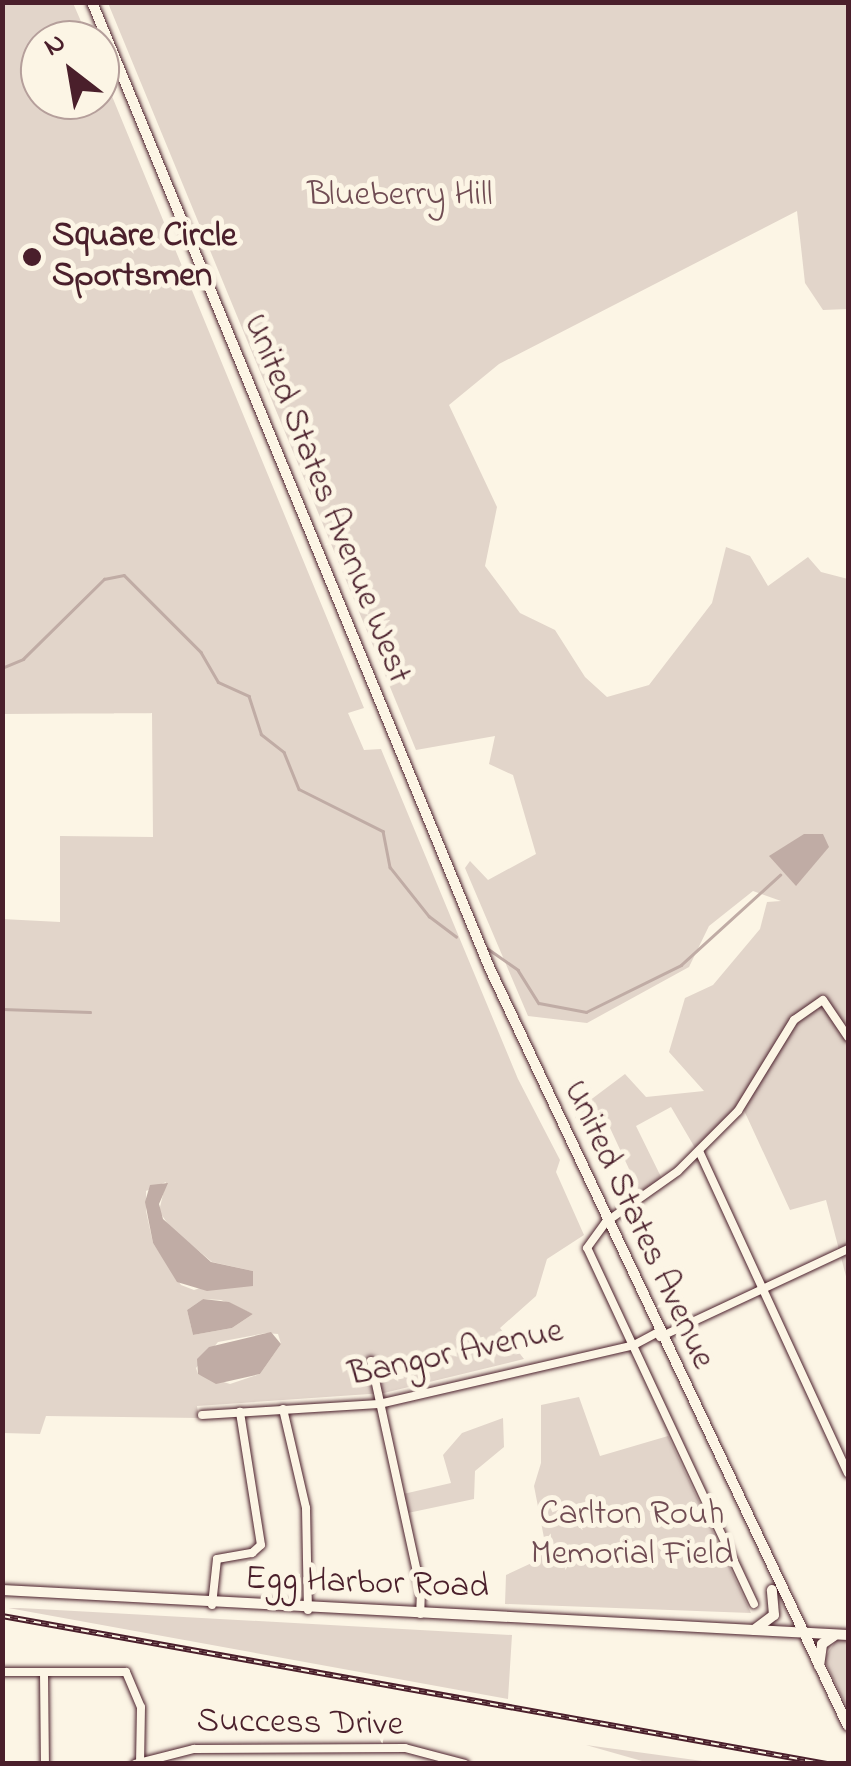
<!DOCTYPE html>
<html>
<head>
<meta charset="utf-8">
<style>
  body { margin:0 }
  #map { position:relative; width:851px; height:1766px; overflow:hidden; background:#fcf5e5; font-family:"Indie Flower",sans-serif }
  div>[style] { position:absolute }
  .green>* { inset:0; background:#e2d5ca }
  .water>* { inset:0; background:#c0aca5 }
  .stream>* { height:2.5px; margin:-1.25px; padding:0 1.25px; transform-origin:1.25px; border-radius:1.25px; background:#c0aca5 }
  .roads { filter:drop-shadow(0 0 2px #4a1f2b) drop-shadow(0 0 2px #4a1f2b) }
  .minor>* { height:8px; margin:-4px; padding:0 4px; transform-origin:4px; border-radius:4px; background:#fcf5e5 }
  .tertiary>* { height:10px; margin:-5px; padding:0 5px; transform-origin:5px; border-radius:5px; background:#fcf5e5 }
  .rail>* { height:6px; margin-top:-3px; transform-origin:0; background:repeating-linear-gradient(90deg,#fcf5e5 0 8px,#4a1f2b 0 16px); box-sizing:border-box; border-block:2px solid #4a1f2b }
  .dots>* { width:28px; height:28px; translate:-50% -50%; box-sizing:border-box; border:5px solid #fcf5e5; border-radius:50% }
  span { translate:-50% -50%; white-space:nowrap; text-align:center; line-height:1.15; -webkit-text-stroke:10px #fcf5e5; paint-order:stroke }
  .park-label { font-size:35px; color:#704c53 }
  .poi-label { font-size:35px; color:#4a1f2b; font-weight:700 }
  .left { translate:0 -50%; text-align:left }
  .street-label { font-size:35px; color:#4a1f2b }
  .frame { position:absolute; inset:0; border:5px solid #4a1f2b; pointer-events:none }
  .north { position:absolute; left:20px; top:20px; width:100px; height:100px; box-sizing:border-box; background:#fcf5e5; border:2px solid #b59f9b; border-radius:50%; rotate:329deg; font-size:28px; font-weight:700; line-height:40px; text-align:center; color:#4a1f2b }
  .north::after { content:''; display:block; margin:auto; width:35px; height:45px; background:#4a1f2b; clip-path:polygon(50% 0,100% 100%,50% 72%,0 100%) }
</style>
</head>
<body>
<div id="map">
  <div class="green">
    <div style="clip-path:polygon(evenodd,3px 3px,73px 3px,89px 40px,40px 40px,40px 100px,100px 100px,100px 67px,364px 708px,348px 713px,364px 750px,381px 749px,518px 1079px,560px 1160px,556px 1172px,584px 1235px,547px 1259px,536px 1296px,500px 1328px,524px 1359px,384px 1393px,197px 1406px,199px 1418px,46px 1416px,40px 1434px,3px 1433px,2px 919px,60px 922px,60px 836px,153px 837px,152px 713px,3px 714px,3px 3px,166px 1182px,159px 1211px,170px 1227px,212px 1262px,253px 1271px,194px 1290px,181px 1285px,153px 1243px,146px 1211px,146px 1191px,166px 1182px,3px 3px,203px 1299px,221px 1300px,253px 1314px,232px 1328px,193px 1335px,187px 1310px,203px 1299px,3px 3px,266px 1333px,278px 1334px,281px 1344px,260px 1374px,230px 1384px,198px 1374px,196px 1368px,218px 1342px,266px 1333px)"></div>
    <div style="clip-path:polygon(108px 3px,848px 3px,848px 309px,823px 310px,805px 283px,797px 211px,499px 364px,449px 405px,497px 507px,485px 566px,520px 613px,555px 630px,585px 677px,607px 697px,649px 685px,712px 603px,726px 547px,750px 556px,768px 586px,808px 557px,821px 572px,848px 579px,848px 1284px,826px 1200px,790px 1210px,742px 1106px,698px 1153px,671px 1107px,636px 1126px,664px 1183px,642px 1197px,604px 1115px,579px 1125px,573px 1113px,625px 1074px,646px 1097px,704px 1091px,669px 1052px,685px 998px,713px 985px,760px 929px,767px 902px,781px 901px,753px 891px,709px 926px,689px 967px,587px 1023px,528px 1016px,465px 868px,470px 861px,488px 880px,536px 854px,513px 775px,489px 764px,495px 736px,416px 750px)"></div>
    <div style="clip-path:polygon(579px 1397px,600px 1456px,668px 1436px,751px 1613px,505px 1604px,506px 1575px,536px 1561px,545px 1543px,534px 1486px,541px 1463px,541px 1405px)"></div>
    <div style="clip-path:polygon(503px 1418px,504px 1447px,475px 1471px,474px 1499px,403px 1514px,399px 1495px,451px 1483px,443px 1455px,462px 1433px)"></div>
    <div style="clip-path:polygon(2px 1607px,512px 1635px,508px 1699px,3px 1607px)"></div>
    <div style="clip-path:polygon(837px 1639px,848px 1641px,848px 1709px,824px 1659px)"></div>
    <div style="clip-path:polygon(586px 1745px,717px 1763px,649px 1763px)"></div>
  </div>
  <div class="water">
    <div style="clip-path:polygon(804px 834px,823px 834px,829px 847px,796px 886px,769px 856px)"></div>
    <div style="clip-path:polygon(168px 1183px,159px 1204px,163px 1219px,211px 1262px,253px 1271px,253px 1286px,207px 1291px,177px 1282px,153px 1243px,145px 1202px,150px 1185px)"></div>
    <div style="clip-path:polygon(203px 1299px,229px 1302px,253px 1314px,232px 1328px,193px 1335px,187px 1310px)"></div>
    <div style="clip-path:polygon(271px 1332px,281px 1344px,260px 1374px,216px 1384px,198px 1374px,197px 1359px,209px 1347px)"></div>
  </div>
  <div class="stream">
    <div style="left:2px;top:668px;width:23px;rotate:-23deg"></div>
    <div style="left:23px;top:659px;width:114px;rotate:-44.6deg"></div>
    <div style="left:104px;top:579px;width:20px;rotate:-11deg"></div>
    <div style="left:124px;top:575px;width:109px;rotate:45deg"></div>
    <div style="left:201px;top:652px;width:34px;rotate:60deg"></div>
    <div style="left:218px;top:682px;width:34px;rotate:24deg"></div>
    <div style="left:249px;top:696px;width:40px;rotate:72deg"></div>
    <div style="left:261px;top:734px;width:29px;rotate:38deg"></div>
    <div style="left:284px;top:752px;width:40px;rotate:68deg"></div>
    <div style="left:299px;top:789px;width:94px;rotate:26.6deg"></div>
    <div style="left:383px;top:831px;width:37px;rotate:79deg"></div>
    <div style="left:390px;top:867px;width:63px;rotate:51.5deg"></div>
    <div style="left:429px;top:916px;width:34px;rotate:37deg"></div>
    <div style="left:487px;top:948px;width:38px;rotate:35deg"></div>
    <div style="left:518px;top:970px;width:39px;rotate:58deg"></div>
    <div style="left:539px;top:1003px;width:48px;rotate:10.8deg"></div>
    <div style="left:586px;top:1012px;width:106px;rotate:-26.3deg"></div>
    <div style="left:681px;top:965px;width:134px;rotate:-42.3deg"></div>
    <div style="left:2px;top:1009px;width:88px;rotate:2deg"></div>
  </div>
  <div class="roads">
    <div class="minor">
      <div style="left:699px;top:1151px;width:355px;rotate:65.2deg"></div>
      <div style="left:660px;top:1337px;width:208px;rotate:-25.1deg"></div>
      <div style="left:371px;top:1361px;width:234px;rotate:77.7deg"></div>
      <div style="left:421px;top:1590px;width:24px;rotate:92deg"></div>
      <div style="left:283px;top:1409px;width:102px;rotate:76.9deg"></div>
      <div style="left:306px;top:1508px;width:102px;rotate:88.9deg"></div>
      <div style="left:202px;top:1415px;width:177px;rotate:-3.6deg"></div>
      <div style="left:379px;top:1404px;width:262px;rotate:-13deg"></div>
      <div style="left:634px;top:1345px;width:27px;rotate:-28deg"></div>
      <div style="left:754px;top:1604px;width:393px;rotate:-115.1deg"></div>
      <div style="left:587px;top:1248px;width:32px;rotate:-54deg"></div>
      <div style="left:606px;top:1222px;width:88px;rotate:-35.3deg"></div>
      <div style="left:678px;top:1171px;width:85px;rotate:-45deg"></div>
      <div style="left:738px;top:1111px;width:107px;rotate:-58.4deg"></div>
      <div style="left:794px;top:1020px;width:35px;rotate:-35deg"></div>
      <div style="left:823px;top:1000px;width:45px;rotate:56deg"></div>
      <div style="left:212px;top:1605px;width:46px;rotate:-83.8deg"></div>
      <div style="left:217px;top:1559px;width:36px;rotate:-10deg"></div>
      <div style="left:252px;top:1553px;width:12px;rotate:-42deg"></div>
      <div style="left:261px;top:1545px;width:135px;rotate:-99deg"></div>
      <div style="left:2px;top:1672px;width:124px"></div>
      <div style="left:126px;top:1672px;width:38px;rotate:67deg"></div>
      <div style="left:141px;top:1707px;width:57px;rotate:91deg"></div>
      <div style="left:44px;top:1673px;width:91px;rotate:89.4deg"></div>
      <div style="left:135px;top:1764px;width:61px;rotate:-14.3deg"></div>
      <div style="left:194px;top:1749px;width:211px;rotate:-0.3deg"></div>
      <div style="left:405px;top:1748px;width:62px;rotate:14.9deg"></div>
    </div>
    <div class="tertiary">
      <div style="left:92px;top:2px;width:1046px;rotate:67.63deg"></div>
      <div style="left:490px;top:969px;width:837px;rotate:64.69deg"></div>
      <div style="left:2px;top:1590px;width:847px;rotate:3.04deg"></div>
      <div style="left:754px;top:1630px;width:25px;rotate:-37deg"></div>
      <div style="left:774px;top:1615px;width:25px;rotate:-95deg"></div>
      <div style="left:819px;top:1666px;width:22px;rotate:-82deg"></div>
      <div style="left:822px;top:1644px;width:14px;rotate:-34deg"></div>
    </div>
  </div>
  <div class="rail">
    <div style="left:2px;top:1616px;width:838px;rotate:10.17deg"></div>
  </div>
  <div class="dots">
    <div style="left:32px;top:257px;background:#4a1f2b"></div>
  </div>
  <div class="park-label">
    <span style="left:400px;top:196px">Blueberry Hill</span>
    <span style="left:632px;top:1535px">Carlton Rouh<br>Memorial Field</span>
  </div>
  <div class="poi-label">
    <span class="left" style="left:52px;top:257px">Square Circle<br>Sportsmen</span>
  </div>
  <div class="street-label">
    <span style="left:326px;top:499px;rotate:68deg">United States Avenue West</span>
    <span style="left:638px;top:1225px;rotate:65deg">United States Avenue</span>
    <span style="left:456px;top:1354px;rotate:-12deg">Bangor Avenue</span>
    <span style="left:367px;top:1584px;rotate:2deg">Egg Harbor Road</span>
    <span style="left:300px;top:1724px;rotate:1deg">Success Drive</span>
  </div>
  <div class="frame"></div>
  <div class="north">N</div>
</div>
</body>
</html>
